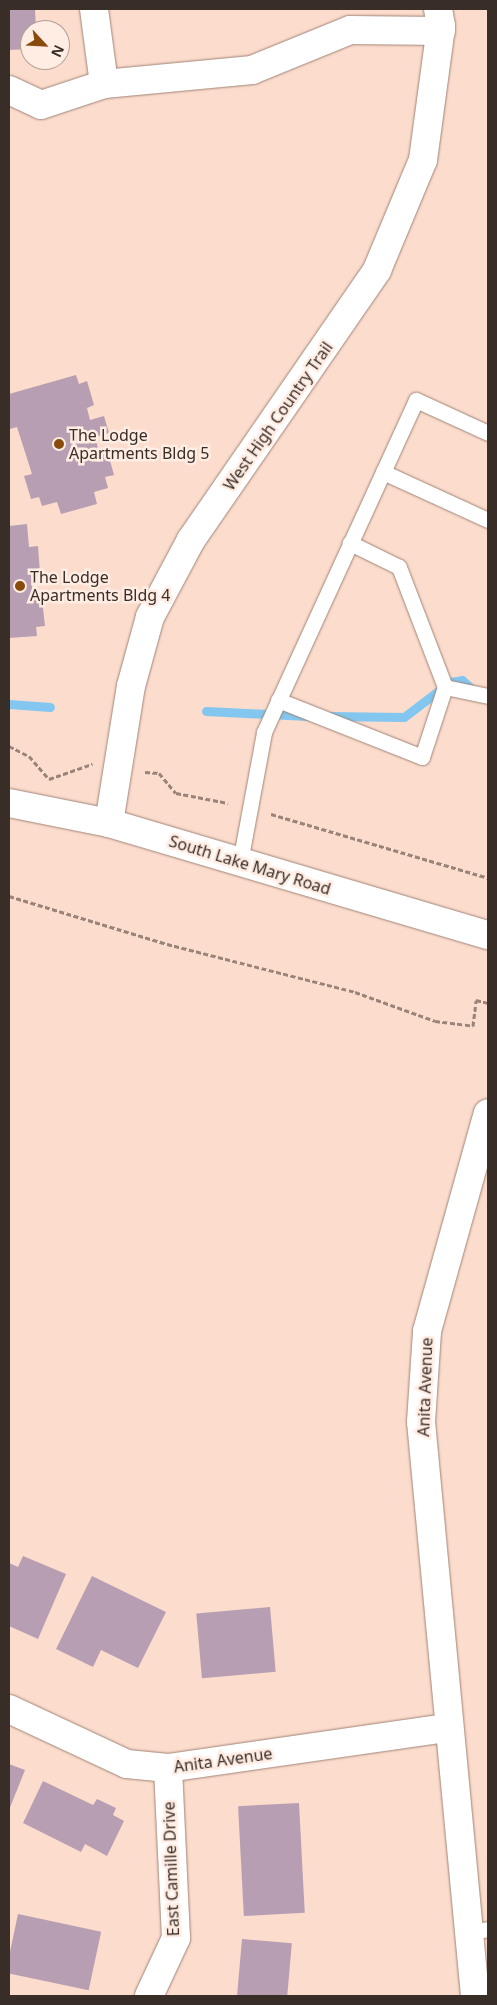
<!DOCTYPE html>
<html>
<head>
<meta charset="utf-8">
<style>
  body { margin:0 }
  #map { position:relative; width:497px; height:2005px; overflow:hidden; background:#fbdccd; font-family:"Noto Sans",sans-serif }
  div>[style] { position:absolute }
  .stream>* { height:9px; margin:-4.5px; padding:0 4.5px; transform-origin:4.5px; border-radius:4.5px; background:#83c6ef }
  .building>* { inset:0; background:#b89eb2; transform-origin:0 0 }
  .path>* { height:3px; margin-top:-1.5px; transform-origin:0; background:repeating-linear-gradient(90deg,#9a847a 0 5px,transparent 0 7.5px) }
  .roads { filter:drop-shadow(0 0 1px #a18477) drop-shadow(0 0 1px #a18477) }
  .service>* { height:15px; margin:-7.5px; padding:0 7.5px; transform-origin:7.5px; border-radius:7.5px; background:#fff }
  .minor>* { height:28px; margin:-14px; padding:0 14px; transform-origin:14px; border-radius:14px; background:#fff }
  .tertiary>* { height:28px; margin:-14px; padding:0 14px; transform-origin:14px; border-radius:14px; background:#fff }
  .secondary>* { height:28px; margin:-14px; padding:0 14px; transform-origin:14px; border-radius:14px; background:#fff }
  .dots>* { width:14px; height:14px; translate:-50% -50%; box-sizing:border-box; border:2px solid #ffece3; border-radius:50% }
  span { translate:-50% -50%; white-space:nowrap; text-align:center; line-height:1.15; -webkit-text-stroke:5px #ffece3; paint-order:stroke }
  .street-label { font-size:16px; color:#392d28 }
  .poi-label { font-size:16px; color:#392d28 }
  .left { translate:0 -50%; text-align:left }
  .frame { position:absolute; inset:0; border:10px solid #392d28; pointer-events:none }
  .north { position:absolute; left:20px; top:20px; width:50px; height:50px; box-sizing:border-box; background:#ffece3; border:1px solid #b0a098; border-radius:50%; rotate:115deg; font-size:14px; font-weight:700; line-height:20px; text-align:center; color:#392d28 }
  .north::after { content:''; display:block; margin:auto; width:18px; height:22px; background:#884b0b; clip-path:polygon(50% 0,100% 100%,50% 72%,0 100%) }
</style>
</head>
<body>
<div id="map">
  <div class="stream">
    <div style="left:9px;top:704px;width:41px;rotate:4.2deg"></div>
    <div style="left:206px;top:711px;width:102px;rotate:2.8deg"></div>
    <div style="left:328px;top:716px;width:76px;rotate:0.8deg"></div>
    <div style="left:404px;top:717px;width:58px;rotate:-37.3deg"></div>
    <div style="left:450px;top:682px;width:12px;rotate:-9deg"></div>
    <div style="left:462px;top:680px;width:16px;rotate:43deg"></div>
  </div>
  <div class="building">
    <div style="clip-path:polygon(9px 9px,35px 9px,36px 30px,30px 30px,30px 49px,9px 50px)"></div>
    <div style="clip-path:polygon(76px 375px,79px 384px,87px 381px,94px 405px,87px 408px,90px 420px,104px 416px,109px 433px,95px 437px,99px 452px,107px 450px,114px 475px,105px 477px,108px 488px,94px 492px,97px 504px,61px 514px,57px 502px,42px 506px,39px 497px,31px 499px,24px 476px,32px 474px,17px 427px,10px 429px,9px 394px)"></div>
    <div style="clip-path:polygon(27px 524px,29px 547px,38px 546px,40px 573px,31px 574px,33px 600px,42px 599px,45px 626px,36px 627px,37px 636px,9px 638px,9px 526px)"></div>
    <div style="clip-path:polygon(23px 1556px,66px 1574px,38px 1639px,9px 1626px,9px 1563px,18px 1567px)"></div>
    <div style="clip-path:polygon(92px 1576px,166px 1612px,138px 1668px,101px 1650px,93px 1667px,56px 1649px)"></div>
    <div style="left:270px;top:1607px;width:65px;height:74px;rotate:85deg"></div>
    <div style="clip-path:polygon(9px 1764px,25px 1770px,9px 1810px)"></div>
    <div style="clip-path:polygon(43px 1781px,93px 1805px,97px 1799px,116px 1808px,113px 1815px,124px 1821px,107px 1856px,85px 1844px,81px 1852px,23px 1823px)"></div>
    <div style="left:299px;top:1803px;width:110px;height:61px;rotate:87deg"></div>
    <div style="left:18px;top:1914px;width:85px;height:60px;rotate:12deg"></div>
    <div style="left:242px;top:1939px;width:50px;height:57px;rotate:5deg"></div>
  </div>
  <div class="path">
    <div style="left:9px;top:746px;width:22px;rotate:27deg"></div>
    <div style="left:29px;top:756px;width:30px;rotate:49deg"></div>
    <div style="left:49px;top:779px;width:46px;rotate:-19.2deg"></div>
    <div style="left:145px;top:772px;width:14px;rotate:4deg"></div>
    <div style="left:159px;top:773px;width:26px;rotate:50deg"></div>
    <div style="left:176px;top:793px;width:53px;rotate:10.9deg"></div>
    <div style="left:271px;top:814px;width:226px;rotate:16.4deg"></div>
    <div style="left:9px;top:896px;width:165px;rotate:16.9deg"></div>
    <div style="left:167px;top:944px;width:194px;rotate:14.3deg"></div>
    <div style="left:355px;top:992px;width:85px;rotate:19.9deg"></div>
    <div style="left:435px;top:1021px;width:38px;rotate:7deg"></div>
    <div style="left:473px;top:1026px;width:26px;rotate:-83deg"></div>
    <div style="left:476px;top:1000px;width:12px;rotate:14deg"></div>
  </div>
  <div class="roads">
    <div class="service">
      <div style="left:383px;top:472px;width:115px;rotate:24.6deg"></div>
      <div style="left:445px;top:687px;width:44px;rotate:11.8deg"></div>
      <div style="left:278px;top:700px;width:155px;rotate:21.6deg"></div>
      <div style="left:422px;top:757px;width:74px;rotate:-71.8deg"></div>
      <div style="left:445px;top:687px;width:129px;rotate:-111deg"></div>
      <div style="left:399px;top:567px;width:55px;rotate:-153.9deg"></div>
      <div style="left:240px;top:862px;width:132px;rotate:-79.5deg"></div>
      <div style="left:264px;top:732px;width:365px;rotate:-65.4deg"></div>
      <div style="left:416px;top:400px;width:79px;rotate:24.6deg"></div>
      <div style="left:470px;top:1932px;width:18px;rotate:-9deg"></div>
    </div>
    <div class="minor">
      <div style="left:94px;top:9px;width:76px;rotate:82.4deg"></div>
      <div style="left:9px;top:90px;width:35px;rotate:25deg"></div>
      <div style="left:41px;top:105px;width:66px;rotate:-18.4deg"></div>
      <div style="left:104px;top:84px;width:149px;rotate:-5.4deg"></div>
      <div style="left:252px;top:70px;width:106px;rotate:-22.2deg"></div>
      <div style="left:350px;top:30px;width:91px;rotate:0.6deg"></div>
      <div style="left:9px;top:1709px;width:130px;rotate:25deg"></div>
      <div style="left:127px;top:1764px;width:41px;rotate:5.6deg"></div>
      <div style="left:168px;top:1768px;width:282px;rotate:-8.2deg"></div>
      <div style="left:149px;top:1996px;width:64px;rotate:-65deg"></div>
      <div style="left:176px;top:1938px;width:170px;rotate:-92.7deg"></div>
      <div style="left:475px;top:1996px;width:577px;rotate:-95.37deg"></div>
      <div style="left:421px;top:1422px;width:91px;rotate:-86.2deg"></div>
      <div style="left:427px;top:1331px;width:226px;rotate:-74.4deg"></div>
    </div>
    <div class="tertiary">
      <div style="left:109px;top:823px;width:139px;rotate:-80.9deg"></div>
      <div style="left:131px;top:686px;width:72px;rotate:-74.6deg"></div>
      <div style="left:150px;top:617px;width:87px;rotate:-62deg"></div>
      <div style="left:191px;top:540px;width:328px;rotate:-55.4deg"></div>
      <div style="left:377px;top:270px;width:119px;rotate:-67.3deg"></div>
      <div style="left:423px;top:160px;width:135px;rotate:-82.3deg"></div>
      <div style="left:441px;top:26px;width:17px;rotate:-100deg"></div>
    </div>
    <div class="secondary">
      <div style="left:9px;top:803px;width:102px;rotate:11.3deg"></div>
      <div style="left:109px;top:823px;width:395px;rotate:16.5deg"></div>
    </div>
  </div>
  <div class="dots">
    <div style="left:59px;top:444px;background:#884b0b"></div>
    <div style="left:20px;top:586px;background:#884b0b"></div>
  </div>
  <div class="street-label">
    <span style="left:278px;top:416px;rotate:-55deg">West High Country Trail</span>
    <span style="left:250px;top:865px;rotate:17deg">South Lake Mary Road</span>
    <span style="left:425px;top:1387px;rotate:-88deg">Anita Avenue</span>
    <span style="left:223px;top:1760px;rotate:-8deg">Anita Avenue</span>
    <span style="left:171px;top:1869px;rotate:-92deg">East Camille Drive</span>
  </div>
  <div class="poi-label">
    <span class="left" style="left:69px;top:444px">The Lodge<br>Apartments Bldg 5</span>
    <span class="left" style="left:30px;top:586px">The Lodge<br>Apartments Bldg 4</span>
  </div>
  <div class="frame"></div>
  <div class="north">N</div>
</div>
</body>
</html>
